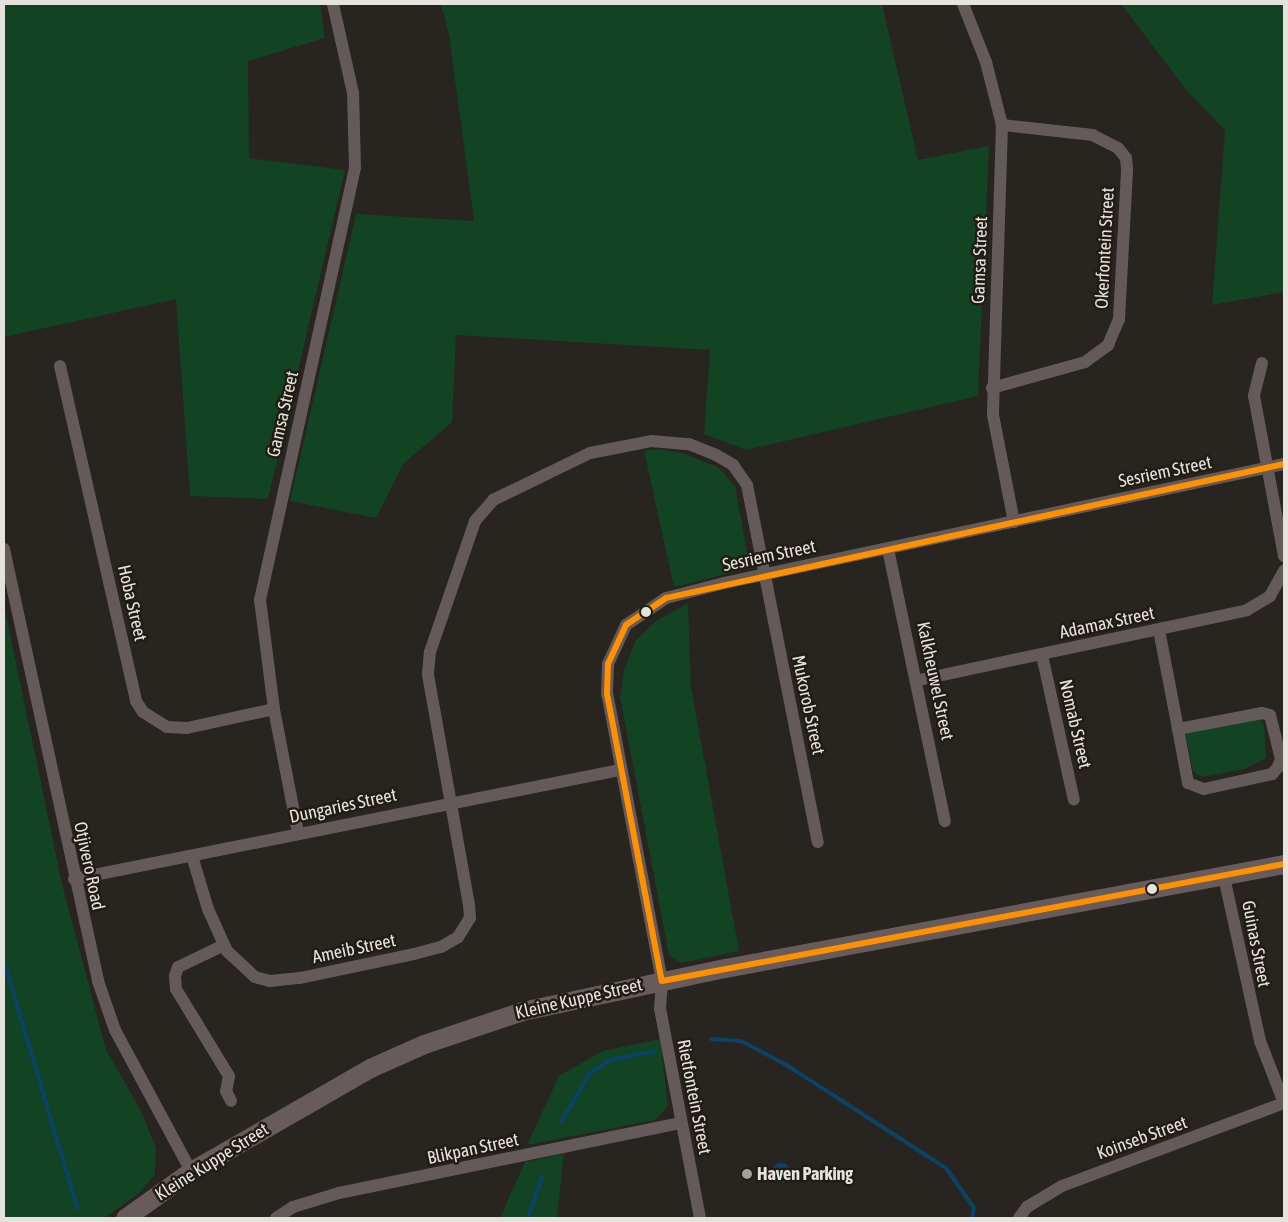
<!DOCTYPE html>
<html>
<head>
<meta charset="utf-8">
<style>
  body { margin:0 }
  #map { position:relative; width:1288px; height:1222px; overflow:hidden; background:#282420; font-family:"Asap Condensed",sans-serif }
  div>[style] { position:absolute }
  .green>* { inset:0; background:#124323 }
  .water>* { inset:0; background:#0a4366 }
  .round { border-radius:50% }
  .stream>* { height:4px; margin:-2px; padding:0 2px; transform-origin:2px; border-radius:2px; background:#0a4366 }
  .street>* { height:12px; margin:-6px; padding:0 6px; transform-origin:6px; border-radius:6px; background:#645a59 }
  .secondary>* { height:19px; margin:-9.5px; padding:0 9.5px; transform-origin:9.5px; border-radius:9.5px; background:#685b5c }
  .bus-1>* { height:6px; margin:-3px; padding:0 3px; transform-origin:3px; border-radius:3px; background:#ff9000 }
  .dots>* { width:14px; height:14px; translate:-50% -50%; box-sizing:border-box; border:2px solid #211c14; border-radius:50% }
  span { translate:-50% -50%; white-space:nowrap; text-align:center; line-height:1.15; -webkit-text-stroke:5px #211c14; paint-order:stroke }
  .street-label { font-size:18px; color:#e6e3dd }
  .poi-label { font-size:18px; color:#e6e3dd; font-weight:700 }
  .left { translate:0 -50%; text-align:left }
  .frame { position:absolute; inset:0; border:5px solid #e6e3dd; pointer-events:none }
</style>
</head>
<body>
<div id="map">
  <div class="green">
    <div style="clip-path:polygon(4px 4px,320px 4px,325px 38px,248px 61px,249px 158px,345px 170px,268px 499px,190px 496px,176px 299px,4px 337px)"></div>
    <div style="clip-path:polygon(441px 4px,882px 4px,918px 160px,989px 146px,978px 396px,746px 450px,704px 434px,710px 350px,456px 335px,452px 422px,403px 464px,376px 518px,290px 501px,356px 214px,474px 221px,449px 35px)"></div>
    <div style="clip-path:polygon(1121px 4px,1284px 4px,1284px 292px,1212px 305px,1225px 130px,1187px 91px)"></div>
    <div style="clip-path:polygon(657px 449px,682px 453px,718px 467px,735px 486px,750px 568px,674px 587px,644px 451px)"></div>
    <div style="clip-path:polygon(688px 603px,691px 687px,739px 951px,681px 963px,669px 955px,620px 697px,624px 670px,636px 640px,656px 621px)"></div>
    <div style="clip-path:polygon(4px 605px,62px 884px,106px 1050px,140px 1109px,156px 1148px,155px 1175px,138px 1194px,104px 1218px,4px 1218px)"></div>
    <div style="clip-path:polygon(1258px 717px,1264px 725px,1266px 758px,1245px 769px,1202px 777px,1193px 771px,1185px 731px)"></div>
    <div style="clip-path:polygon(660px 1039px,668px 1106px,655px 1120px,527px 1145px,559px 1076px,602px 1051px)"></div>
    <div style="clip-path:polygon(564px 1154px,557px 1218px,500px 1218px,525px 1162px)"></div>
  </div>
  <div class="water">
    <div class="round" style="left:771px;top:1163px;width:20px;height:20px"></div>
  </div>
  <div class="stream">
    <div style="left:4px;top:961px;width:258px;rotate:73.5deg"></div>
    <div style="left:711px;top:1039px;width:30px;rotate:4deg"></div>
    <div style="left:741px;top:1041px;width:50px;rotate:27.6deg"></div>
    <div style="left:785px;top:1064px;width:192px;rotate:32.9deg"></div>
    <div style="left:946px;top:1168px;width:49px;rotate:55deg"></div>
    <div style="left:974px;top:1208px;width:10px;rotate:101deg"></div>
    <div style="left:561px;top:1122px;width:57px;rotate:-59.4deg"></div>
    <div style="left:590px;top:1073px;width:24px;rotate:-33deg"></div>
    <div style="left:610px;top:1060px;width:46px;rotate:-11.3deg"></div>
    <div style="left:528px;top:1218px;width:43px;rotate:-71.1deg"></div>
  </div>
  <div class="street">
    <div style="left:963px;top:4px;width:62px;rotate:68.4deg"></div>
    <div style="left:986px;top:62px;width:65px;rotate:75.7deg"></div>
    <div style="left:1002px;top:125px;width:290px;rotate:91.8deg"></div>
    <div style="left:993px;top:415px;width:109px;rotate:78.9deg"></div>
    <div style="left:1262px;top:363px;width:34px;rotate:104deg"></div>
    <div style="left:1254px;top:396px;width:163px;rotate:79.4deg"></div>
    <div style="left:60px;top:366px;width:344px;rotate:77.2deg"></div>
    <div style="left:136px;top:701px;width:13px;rotate:58deg"></div>
    <div style="left:143px;top:712px;width:28px;rotate:32deg"></div>
    <div style="left:167px;top:727px;width:20px;rotate:3deg"></div>
    <div style="left:187px;top:728px;width:89px;rotate:-12.3deg"></div>
    <div style="left:992px;top:388px;width:97px;rotate:-15.6deg"></div>
    <div style="left:1085px;top:362px;width:29px;rotate:-36deg"></div>
    <div style="left:1108px;top:345px;width:28px;rotate:-67deg"></div>
    <div style="left:1119px;top:319px;width:150px;rotate:-86.9deg"></div>
    <div style="left:1127px;top:169px;width:11px;rotate:-95deg"></div>
    <div style="left:1126px;top:158px;width:13px;rotate:-129deg"></div>
    <div style="left:1118px;top:148px;width:28px;rotate:-153deg"></div>
    <div style="left:1093px;top:135px;width:92px;rotate:-173.7deg"></div>
    <div style="left:4px;top:549px;width:442px;rotate:77.7deg"></div>
    <div style="left:98px;top:981px;width:52px;rotate:70.9deg"></div>
    <div style="left:115px;top:1030px;width:160px;rotate:61.7deg"></div>
    <div style="left:888px;top:549px;width:278px;rotate:78.2deg"></div>
    <div style="left:1159px;top:630px;width:101px;rotate:79.1deg"></div>
    <div style="left:1178px;top:729px;width:55px;rotate:79.5deg"></div>
    <div style="left:1188px;top:783px;width:17px;rotate:21deg"></div>
    <div style="left:1204px;top:789px;width:70px;rotate:-12.4deg"></div>
    <div style="left:1272px;top:774px;width:9px;rotate:-49deg"></div>
    <div style="left:1278px;top:767px;width:9px;rotate:-69deg"></div>
    <div style="left:1281px;top:759px;width:45px;rotate:-104deg"></div>
    <div style="left:1270px;top:715px;width:8px;rotate:-166deg"></div>
    <div style="left:1262px;top:713px;width:86px;rotate:169.2deg"></div>
    <div style="left:1042px;top:655px;width:148px;rotate:77.6deg"></div>
    <div style="left:919px;top:680px;width:335px;rotate:-12deg"></div>
    <div style="left:1247px;top:610px;width:27px;rotate:-31deg"></div>
    <div style="left:1270px;top:596px;width:29px;rotate:-61deg"></div>
    <div style="left:298px;top:833px;width:126px;rotate:-101deg"></div>
    <div style="left:274px;top:709px;width:110px;rotate:-97.3deg"></div>
    <div style="left:260px;top:600px;width:442px;rotate:-77.6deg"></div>
    <div style="left:355px;top:168px;width:75px;rotate:-91.5deg"></div>
    <div style="left:353px;top:93px;width:91px;rotate:-102.7deg"></div>
    <div style="left:192px;top:856px;width:55px;rotate:73.2deg"></div>
    <div style="left:208px;top:909px;width:46px;rotate:65.7deg"></div>
    <div style="left:227px;top:951px;width:38px;rotate:43deg"></div>
    <div style="left:255px;top:977px;width:16px;rotate:15deg"></div>
    <div style="left:270px;top:981px;width:30px;rotate:-6deg"></div>
    <div style="left:300px;top:978px;width:116px;rotate:-11.9deg"></div>
    <div style="left:414px;top:954px;width:28px;rotate:-15deg"></div>
    <div style="left:441px;top:947px;width:20px;rotate:-30deg"></div>
    <div style="left:458px;top:937px;width:22px;rotate:-58deg"></div>
    <div style="left:470px;top:918px;width:13px;rotate:-94deg"></div>
    <div style="left:469px;top:905px;width:235px;rotate:-100.1deg"></div>
    <div style="left:428px;top:674px;width:22px;rotate:-85deg"></div>
    <div style="left:430px;top:652px;width:139px;rotate:-71deg"></div>
    <div style="left:475px;top:521px;width:28px;rotate:-49deg"></div>
    <div style="left:493px;top:500px;width:108px;rotate:-25.9deg"></div>
    <div style="left:590px;top:453px;width:62px;rotate:-11.1deg"></div>
    <div style="left:651px;top:441px;width:38px;rotate:5deg"></div>
    <div style="left:689px;top:444px;width:29px;rotate:22deg"></div>
    <div style="left:716px;top:455px;width:20px;rotate:30deg"></div>
    <div style="left:733px;top:465px;width:24px;rotate:55deg"></div>
    <div style="left:747px;top:485px;width:364px;rotate:78.8deg"></div>
    <div style="left:1224px;top:877px;width:168px;rotate:77.6deg"></div>
    <div style="left:1260px;top:1041px;width:66px;rotate:68.8deg"></div>
    <div style="left:74px;top:879px;width:557px;rotate:-11.29deg"></div>
    <div style="left:224px;top:945px;width:51px;rotate:154.4deg"></div>
    <div style="left:178px;top:967px;width:9px;rotate:108deg"></div>
    <div style="left:175px;top:976px;width:13px;rotate:86deg"></div>
    <div style="left:176px;top:989px;width:102px;rotate:58.7deg"></div>
    <div style="left:229px;top:1076px;width:15px;rotate:101deg"></div>
    <div style="left:226px;top:1091px;width:11px;rotate:63deg"></div>
    <div style="left:276px;top:1218px;width:20px;rotate:-33deg"></div>
    <div style="left:293px;top:1207px;width:48px;rotate:-16.9deg"></div>
    <div style="left:339px;top:1193px;width:349px;rotate:-11.6deg"></div>
    <div style="left:700px;top:1218px;width:213px;rotate:-100.8deg"></div>
    <div style="left:660px;top:1009px;width:28px;rotate:-86deg"></div>
    <div style="left:662px;top:981px;width:292px;rotate:-100.8deg"></div>
    <div style="left:607px;top:694px;width:30px;rotate:-88deg"></div>
    <div style="left:608px;top:664px;width:43px;rotate:-65.2deg"></div>
    <div style="left:626px;top:625px;width:48px;rotate:-34deg"></div>
    <div style="left:666px;top:598px;width:60px;rotate:-14.5deg"></div>
    <div style="left:724px;top:583px;width:573px;rotate:-12deg"></div>
    <div style="left:1019px;top:1218px;width:14px;rotate:-54deg"></div>
    <div style="left:1027px;top:1207px;width:41px;rotate:-31deg"></div>
    <div style="left:1062px;top:1186px;width:237px;rotate:-20.5deg"></div>
  </div>
  <div class="secondary">
    <div style="left:125px;top:1218px;width:81px;rotate:-35.5deg"></div>
    <div style="left:191px;top:1171px;width:207px;rotate:-29.9deg"></div>
    <div style="left:370px;top:1068px;width:59px;rotate:-24deg"></div>
    <div style="left:424px;top:1044px;width:103px;rotate:-18.6deg"></div>
    <div style="left:522px;top:1011px;width:208px;rotate:-12deg"></div>
    <div style="left:725px;top:968px;width:569px;rotate:-10.54deg"></div>
  </div>
  <div class="bus-1">
    <div style="left:1284px;top:464px;width:632px;rotate:167.77deg"></div>
    <div style="left:666px;top:598px;width:48px;rotate:146deg"></div>
    <div style="left:626px;top:625px;width:43px;rotate:114.8deg"></div>
    <div style="left:608px;top:664px;width:30px;rotate:92deg"></div>
    <div style="left:607px;top:694px;width:292px;rotate:79.2deg"></div>
    <div style="left:662px;top:981px;width:633px;rotate:-10.65deg"></div>
  </div>
  <div class="dots">
    <div style="left:646px;top:612px;background:#e6e3dd"></div>
    <div style="left:1152px;top:889px;background:#e6e3dd"></div>
    <div style="left:747px;top:1174px;background:#a4a09b"></div>
  </div>
  <div class="street-label">
    <span style="left:1105px;top:248px;rotate:-87deg">Okerfontein Street</span>
    <span style="left:980px;top:260px;rotate:-88deg">Gamsa Street</span>
    <span style="left:283px;top:414px;rotate:-77deg">Gamsa Street</span>
    <span style="left:1165px;top:472px;rotate:-12deg">Sesriem Street</span>
    <span style="left:769px;top:556px;rotate:-12deg">Sesriem Street</span>
    <span style="left:132px;top:603px;rotate:77deg">Hoba Street</span>
    <span style="left:1107px;top:623px;rotate:-12deg">Adamax Street</span>
    <span style="left:935px;top:681px;rotate:78deg">Kalkheuwel Street</span>
    <span style="left:808px;top:705px;rotate:78deg">Mukorob Street</span>
    <span style="left:1075px;top:724px;rotate:77deg">Nomab Street</span>
    <span style="left:343px;top:806px;rotate:-12deg">Dungaries Street</span>
    <span style="left:89px;top:866px;rotate:78deg">Otjivero Road</span>
    <span style="left:1256px;top:944px;rotate:79deg">Guinas Street</span>
    <span style="left:354px;top:949px;rotate:-12deg">Ameib Street</span>
    <span style="left:579px;top:999px;rotate:-13deg">Kleine Kuppe Street</span>
    <span style="left:694px;top:1097px;rotate:79deg">Rietfontein Street</span>
    <span style="left:1142px;top:1138px;rotate:-20deg">Koinseb Street</span>
    <span style="left:473px;top:1149px;rotate:-12deg">Blikpan Street</span>
    <span style="left:212px;top:1162px;rotate:-32deg">Kleine Kuppe Street</span>
  </div>
  <div class="poi-label">
    <span class="left" style="left:757px;top:1174px">Haven Parking</span>
  </div>
  <div class="frame"></div>
</div>
</body>
</html>
